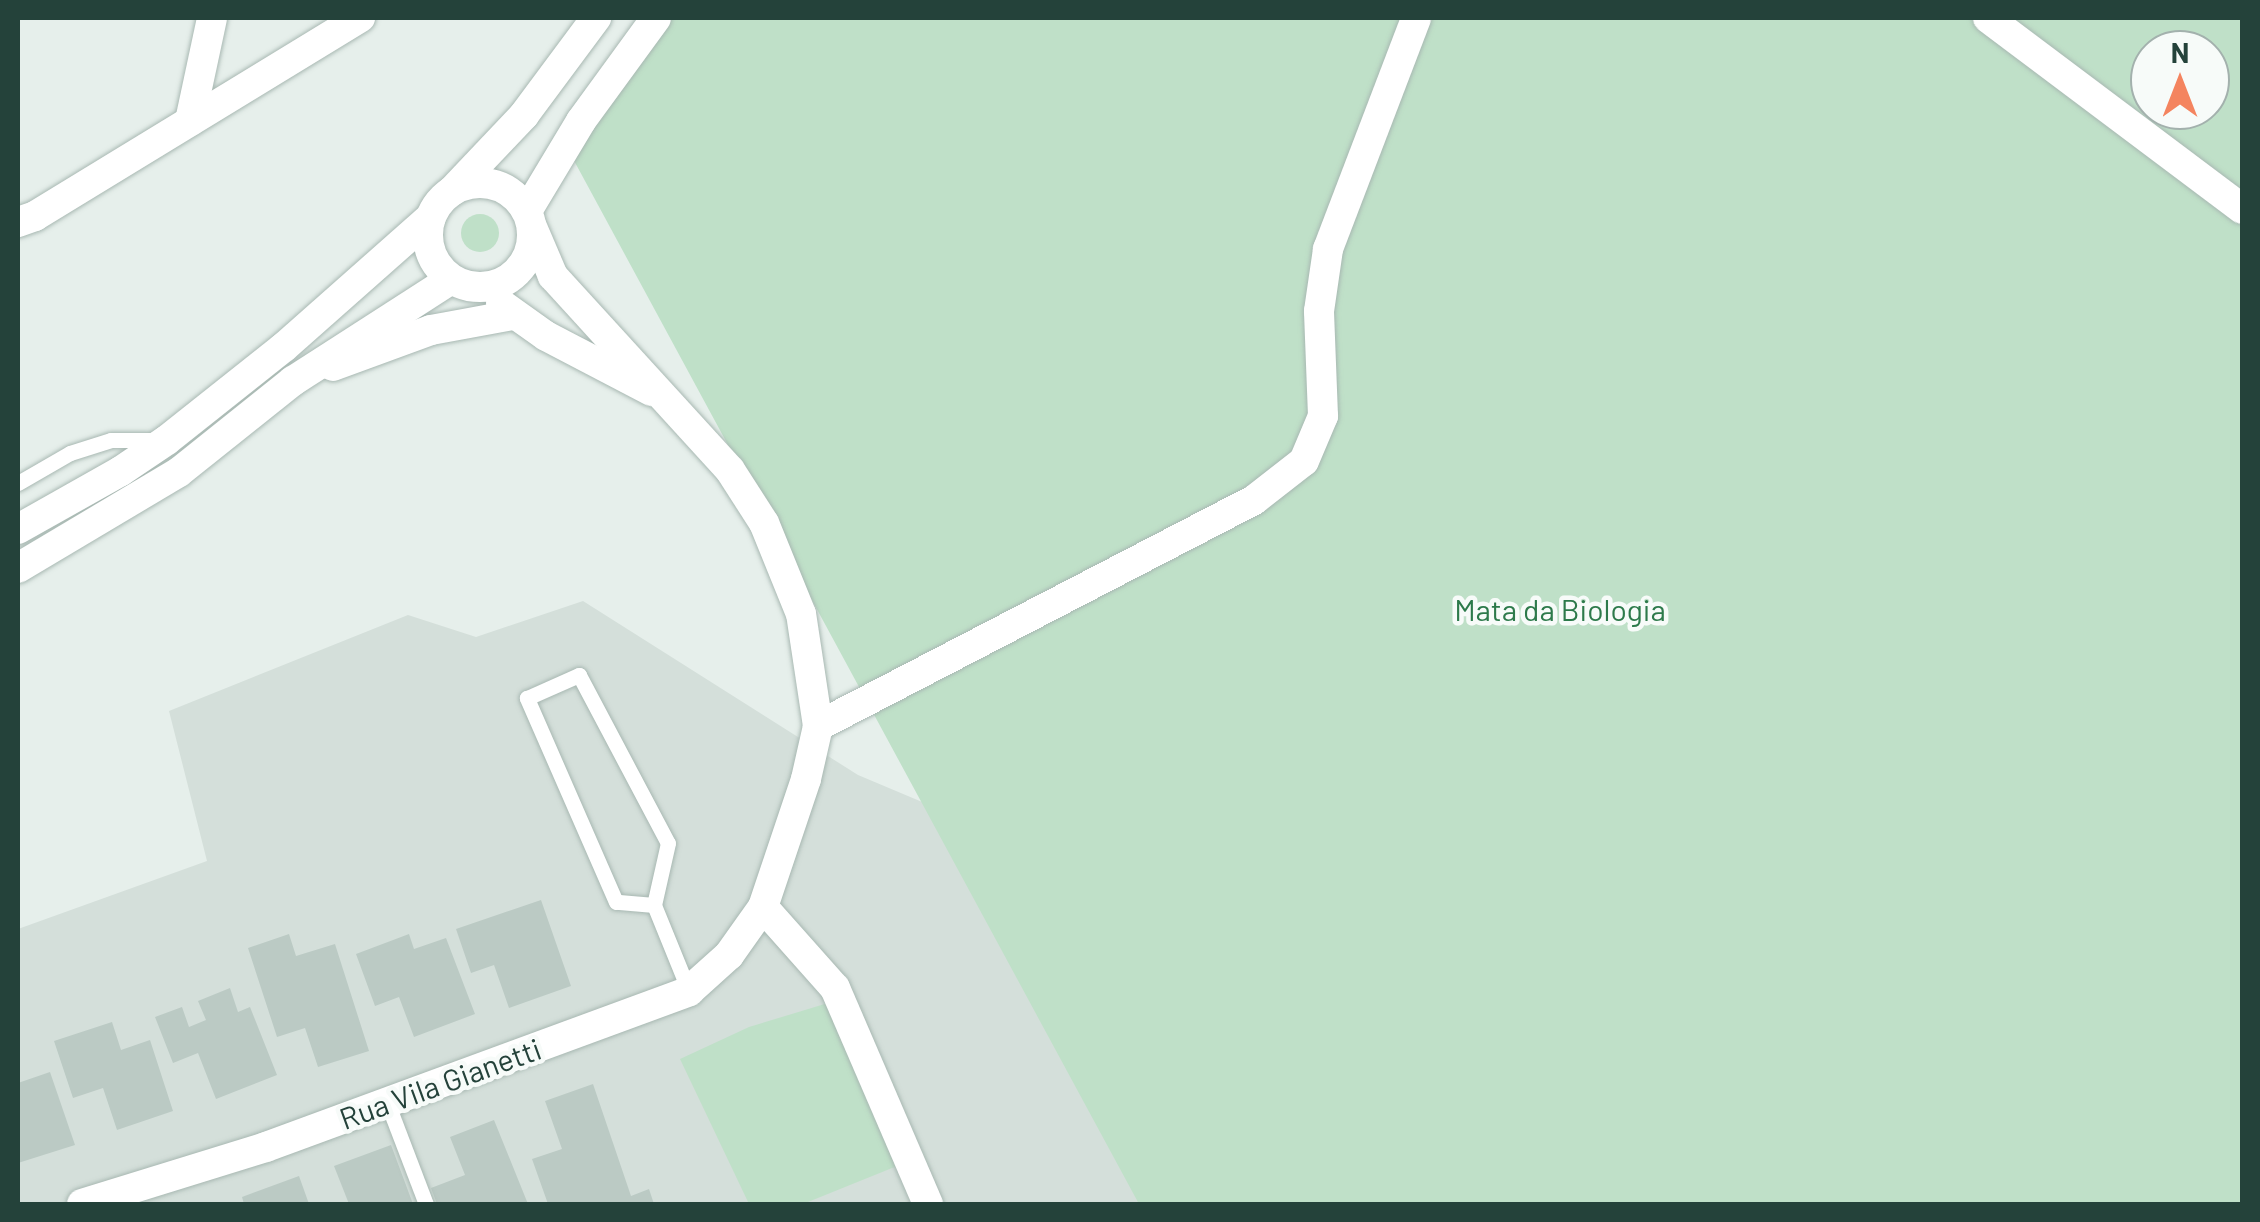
<!DOCTYPE html>
<html>
<head>
<meta charset="utf-8">
<style>
  body { margin:0 }
  #map { position:relative; width:2260px; height:1222px; overflow:hidden; background:#e6efeb; font-family:Barlow,sans-serif }
  div>[style] { position:absolute }
  .built>* { inset:0; background:#d4dfda }
  .green>* { inset:0; background:#bfe0c8 }
  .round { border-radius:50% }
  .building>* { inset:0; background:#bbcac4 }
  .roads { filter:drop-shadow(0 0 2px #a8b8b2) drop-shadow(0 0 2px #a8b8b2) }
  .lane>* { height:15px; margin:-7.5px; padding:0 7.5px; transform-origin:7.5px; border-radius:7.5px; background:#fff }
  .street>* { height:30px; margin:-15px; padding:0 15px; transform-origin:15px; border-radius:15px; background:#fff }
  .secondary>* { height:30px; margin:-15px; padding:0 15px; transform-origin:15px; border-radius:15px; background:#fff }
  .secondary>.ring { margin:-15px; padding:0; box-sizing:content-box; background:none; border:30px solid #fff; border-radius:50% }
  span { translate:-50% -50%; white-space:nowrap; text-align:center; line-height:1.15; -webkit-text-stroke:9px #f7fbf9; paint-order:stroke }
  .park-label { font-size:30px; color:#2d7a4b }
  .street-label { font-size:30px; color:#24423a }
  .frame { position:absolute; inset:0; border:20px solid #24423a; pointer-events:none }
  .north { position:absolute; left:2130px; top:30px; width:100px; height:100px; box-sizing:border-box; background:#f7fbf9; border:2px solid #a3b1ad; border-radius:50%; rotate:0deg; font-size:28px; font-weight:700; line-height:40px; text-align:center; color:#24423a }
  .north::after { content:''; display:block; margin:auto; width:35px; height:45px; background:#f4845f; clip-path:polygon(50% 0,100% 100%,50% 72%,0 100%) }
</style>
</head>
<body>
<div id="map">
  <div class="built">
    <div style="clip-path:polygon(583px 601px,858px 775px,984px 828px,1154px 1204px,18px 1204px,18px 929px,207px 861px,169px 711px,408px 615px,476px 637px)"></div>
  </div>
  <div class="green">
    <div style="clip-path:polygon(evenodd,656px 18px,2242px 18px,2242px 1204px,1139px 1204px,565px 144px,656px 18px,2150px 50px,2210px 50px,2210px 110px,2150px 110px,2150px 50px)"></div>
    <div class="round" style="left:461px;top:214px;width:38px;height:38px"></div>
    <div style="clip-path:polygon(828px 1003px,902px 1164px,803px 1204px,749px 1204px,680px 1059px,749px 1027px)"></div>
  </div>
  <div class="building">
    <div style="clip-path:polygon(541px 900px,571px 986px,509px 1008px,494px 965px,471px 973px,456px 929px)"></div>
    <div style="clip-path:polygon(289px 934px,296px 956px,335px 944px,369px 1051px,318px 1067px,305px 1028px,277px 1037px,248px 948px)"></div>
    <div style="clip-path:polygon(409px 934px,414px 949px,446px 938px,475px 1014px,414px 1037px,399px 997px,375px 1006px,356px 954px)"></div>
    <div style="clip-path:polygon(230px 988px,238px 1012px,250px 1007px,277px 1075px,216px 1099px,198px 1053px,173px 1063px,155px 1017px,182px 1007px,189px 1027px,206px 1020px,198px 1001px)"></div>
    <div style="clip-path:polygon(112px 1022px,121px 1050px,150px 1040px,173px 1111px,117px 1130px,103px 1088px,73px 1098px,54px 1041px)"></div>
    <div style="clip-path:polygon(50px 1072px,75px 1145px,18px 1163px,18px 1083px)"></div>
    <div style="clip-path:polygon(593px 1084px,631px 1196px,649px 1189px,654px 1204px,548px 1204px,532px 1159px,562px 1149px,545px 1101px)"></div>
    <div style="clip-path:polygon(494px 1120px,528px 1204px,437px 1204px,431px 1188px,465px 1175px,450px 1137px)"></div>
    <div style="clip-path:polygon(391px 1145px,413px 1204px,349px 1204px,334px 1166px)"></div>
    <div style="clip-path:polygon(299px 1176px,309px 1204px,244px 1204px,242px 1197px)"></div>
  </div>
  <div class="roads">
    <div class="lane">
      <div style="left:18px;top:483px;width:60px;rotate:-30deg"></div>
      <div style="left:70px;top:453px;width:43px;rotate:-17.6deg"></div>
      <div style="left:111px;top:440px;width:47px"></div>
      <div style="left:654px;top:905px;width:38px;rotate:-175deg"></div>
      <div style="left:616px;top:902px;width:223px;rotate:-113.6deg"></div>
      <div style="left:527px;top:698px;width:57px;rotate:-23.9deg"></div>
      <div style="left:579px;top:675px;width:190px;rotate:62.1deg"></div>
      <div style="left:668px;top:843px;width:64px;rotate:102.7deg"></div>
      <div style="left:654px;top:905px;width:93px;rotate:67.9deg"></div>
      <div style="left:387px;top:1102px;width:109px;rotate:69.1deg"></div>
    </div>
    <div class="street">
      <div style="left:1988px;top:18px;width:318px;rotate:36.9deg"></div>
      <div style="left:190px;top:121px;width:105px;rotate:-77.9deg"></div>
      <div style="left:818px;top:726px;width:491px;rotate:-27.4deg"></div>
      <div style="left:1254px;top:500px;width:63px;rotate:-38deg"></div>
      <div style="left:1304px;top:461px;width:49px;rotate:-67.1deg"></div>
      <div style="left:1323px;top:416px;width:105px;rotate:-92.2deg"></div>
      <div style="left:1319px;top:311px;width:63px;rotate:-81.7deg"></div>
      <div style="left:1328px;top:249px;width:247px;rotate:-69.1deg"></div>
      <div style="left:763px;top:907px;width:108px;rotate:48.4deg"></div>
      <div style="left:835px;top:988px;width:235px;rotate:66.7deg"></div>
    </div>
    <div class="secondary">
      <div class="ring" style="left:428px;top:183px;width:74px;height:74px"></div>
      <div style="left:452px;top:191px;width:105px;rotate:-46.5deg"></div>
      <div style="left:524px;top:115px;width:121px;rotate:-53.4deg"></div>
      <div style="left:527px;top:211px;width:105px;rotate:-59deg"></div>
      <div style="left:581px;top:121px;width:127px;rotate:-53.9deg"></div>
      <div style="left:18px;top:222px;width:18px;rotate:-19deg"></div>
      <div style="left:35px;top:216px;width:381px;rotate:-31.4deg"></div>
      <div style="left:501px;top:304px;width:55px;rotate:35.4deg"></div>
      <div style="left:546px;top:336px;width:119px;rotate:27.6deg"></div>
      <div style="left:333px;top:366px;width:104px;rotate:-20.2deg"></div>
      <div style="left:431px;top:330px;width:83px;rotate:-10.4deg"></div>
      <div style="left:18px;top:529px;width:118px;rotate:-29.4deg"></div>
      <div style="left:121px;top:471px;width:55px;rotate:-34deg"></div>
      <div style="left:167px;top:440px;width:149px;rotate:-38.5deg"></div>
      <div style="left:284px;top:347px;width:196px;rotate:-41.5deg"></div>
      <div style="left:18px;top:568px;width:187px;rotate:-30.8deg"></div>
      <div style="left:179px;top:472px;width:146px;rotate:-38.6deg"></div>
      <div style="left:293px;top:381px;width:188px;rotate:-32.8deg"></div>
      <div style="left:82px;top:1204px;width:193px;rotate:-17.2deg"></div>
      <div style="left:266px;top:1147px;width:451px;rotate:-20.2deg"></div>
      <div style="left:689px;top:991px;width:54px;rotate:-42deg"></div>
      <div style="left:729px;top:955px;width:59px;rotate:-54.7deg"></div>
      <div style="left:763px;top:907px;width:135px;rotate:-71.4deg"></div>
      <div style="left:806px;top:779px;width:54px;rotate:-77.2deg"></div>
      <div style="left:818px;top:726px;width:113px;rotate:-98.6deg"></div>
      <div style="left:801px;top:614px;width:98px;rotate:-112.1deg"></div>
      <div style="left:764px;top:523px;width:63px;rotate:-122.7deg"></div>
      <div style="left:730px;top:470px;width:263px;rotate:-132.4deg"></div>
      <div style="left:553px;top:276px;width:53px;rotate:-113.2deg"></div>
    </div>
  </div>
  <div class="park-label">
    <span style="left:1560px;top:609px">Mata da Biologia</span>
  </div>
  <div class="street-label">
    <span style="left:440px;top:1083px;rotate:-20deg">Rua Vila Gianetti</span>
  </div>
  <div class="frame"></div>
  <div class="north">N</div>
</div>
</body>
</html>
